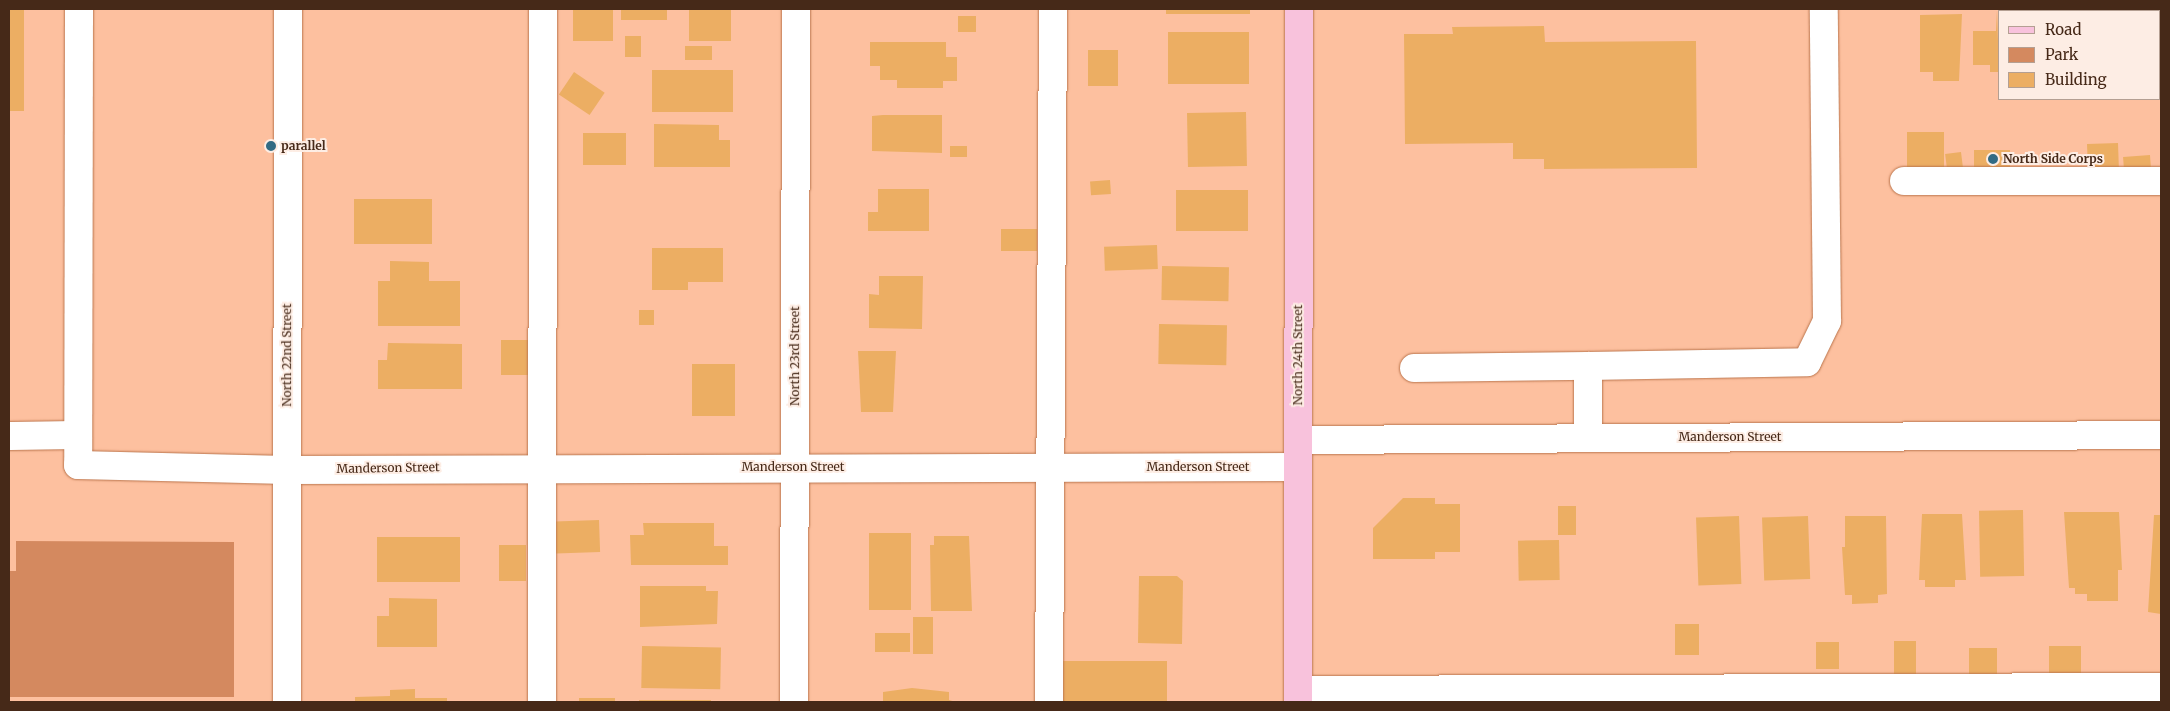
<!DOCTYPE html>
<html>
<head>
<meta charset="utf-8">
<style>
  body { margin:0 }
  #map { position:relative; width:2170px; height:711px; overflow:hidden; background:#fdc09f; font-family:Merriweather,serif }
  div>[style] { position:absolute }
  .green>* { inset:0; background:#d4895f }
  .building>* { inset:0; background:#ecae63; transform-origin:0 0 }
  .roads { filter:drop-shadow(0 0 1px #bb754d) drop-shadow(0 0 1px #bb754d) }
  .minor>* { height:28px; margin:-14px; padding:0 14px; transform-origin:14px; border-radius:14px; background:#fff }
  .major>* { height:28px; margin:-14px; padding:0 14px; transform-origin:14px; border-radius:14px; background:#f8c2dc }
  .dots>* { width:14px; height:14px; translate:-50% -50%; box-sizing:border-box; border:2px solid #fdede4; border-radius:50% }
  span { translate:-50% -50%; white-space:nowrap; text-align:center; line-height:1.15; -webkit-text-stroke:4px #fdede4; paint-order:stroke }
  .poi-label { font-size:12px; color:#462918; font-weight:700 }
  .left { translate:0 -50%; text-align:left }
  .street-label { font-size:12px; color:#462918 }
  .frame { position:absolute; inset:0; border:10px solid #462918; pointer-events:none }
  .legend { position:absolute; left:1998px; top:10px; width:162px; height:90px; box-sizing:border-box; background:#fdede4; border:1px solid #b49f92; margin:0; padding:6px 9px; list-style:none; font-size:15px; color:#462918 }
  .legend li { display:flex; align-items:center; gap:10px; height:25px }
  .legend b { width:25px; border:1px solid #b49f92 }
</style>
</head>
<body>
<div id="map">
  <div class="green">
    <div style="clip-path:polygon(16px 541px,234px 542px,234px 697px,9px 697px,9px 571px,16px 571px)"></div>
  </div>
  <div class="building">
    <div style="left:9px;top:9px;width:15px;height:102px"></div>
    <div style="left:573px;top:9px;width:40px;height:32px"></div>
    <div style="left:621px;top:9px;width:46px;height:11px"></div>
    <div style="left:689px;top:9px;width:42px;height:32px"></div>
    <div style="left:1166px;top:9px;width:84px;height:5px"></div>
    <div style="clip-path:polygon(1997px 10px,1999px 72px,1990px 72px,1990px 65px,1973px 65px,1973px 31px,1996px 31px)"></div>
    <div style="clip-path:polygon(1962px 14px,1959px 81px,1933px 81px,1933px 72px,1920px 72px,1920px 15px)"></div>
    <div style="left:976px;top:16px;width:16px;height:18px;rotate:90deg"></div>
    <div style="left:2159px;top:18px;width:2px;height:54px"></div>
    <div style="clip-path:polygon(1544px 26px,1545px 42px,1696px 41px,1697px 168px,1544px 169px,1544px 159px,1513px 159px,1513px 143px,1405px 144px,1404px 34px,1453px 34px,1452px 27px)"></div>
    <div style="left:1168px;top:32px;width:81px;height:52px"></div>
    <div style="left:625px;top:36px;width:16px;height:21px"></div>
    <div style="clip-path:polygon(870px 42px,946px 42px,946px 57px,957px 57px,957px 81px,943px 81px,943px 88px,897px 88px,897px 80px,880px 80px,880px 66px,870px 66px)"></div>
    <div style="left:685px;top:46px;width:27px;height:14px"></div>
    <div style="left:1088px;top:50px;width:30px;height:36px"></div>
    <div style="left:652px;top:70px;width:81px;height:42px"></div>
    <div style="left:574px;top:72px;width:37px;height:27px;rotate:34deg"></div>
    <div style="left:1246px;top:112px;width:54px;height:59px;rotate:89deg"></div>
    <div style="clip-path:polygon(883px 115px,942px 115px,942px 153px,872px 151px,872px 116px)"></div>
    <div style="clip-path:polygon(654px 124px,719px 125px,719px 140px,730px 140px,730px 167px,654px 167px)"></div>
    <div style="left:1907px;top:132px;width:37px;height:39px"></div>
    <div style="left:583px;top:133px;width:43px;height:32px"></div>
    <div style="left:2118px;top:143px;width:28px;height:31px;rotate:88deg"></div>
    <div style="left:950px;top:146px;width:17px;height:11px"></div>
    <div style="left:1974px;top:150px;width:36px;height:24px"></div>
    <div style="left:1961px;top:152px;width:17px;height:16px;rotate:83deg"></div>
    <div style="left:2150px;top:155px;width:15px;height:27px;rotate:86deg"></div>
    <div style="left:1110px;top:180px;width:14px;height:20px;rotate:86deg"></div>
    <div style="clip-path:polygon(878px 189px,929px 189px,929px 231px,868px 231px,868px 212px,878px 212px)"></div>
    <div style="left:1176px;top:190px;width:72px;height:41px"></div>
    <div style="left:354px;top:199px;width:78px;height:45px"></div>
    <div style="left:1001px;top:229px;width:36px;height:22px"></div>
    <div style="left:1157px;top:245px;width:24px;height:53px;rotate:88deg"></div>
    <div style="clip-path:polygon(652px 248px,723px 248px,723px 282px,688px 282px,688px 290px,652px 290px)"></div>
    <div style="clip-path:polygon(390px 261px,429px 262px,429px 281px,460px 281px,460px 326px,378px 326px,378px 281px,390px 281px)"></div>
    <div style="left:1162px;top:266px;width:67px;height:34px;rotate:1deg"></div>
    <div style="clip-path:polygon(879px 276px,923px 276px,922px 329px,869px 328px,869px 294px,879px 295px)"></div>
    <div style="left:639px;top:310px;width:15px;height:15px"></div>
    <div style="left:1159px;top:324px;width:68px;height:40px;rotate:1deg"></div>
    <div style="left:501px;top:340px;width:27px;height:35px"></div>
    <div style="clip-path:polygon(388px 343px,462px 344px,462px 389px,378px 389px,378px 360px,387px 360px)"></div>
    <div style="clip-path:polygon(858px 351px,896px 351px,893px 412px,861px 412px)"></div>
    <div style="left:735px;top:364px;width:52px;height:43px;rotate:90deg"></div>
    <div style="clip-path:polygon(1403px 498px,1435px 498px,1435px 504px,1460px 504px,1460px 552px,1435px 552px,1435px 559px,1373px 559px,1373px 528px)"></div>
    <div style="left:1558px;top:506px;width:18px;height:29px"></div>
    <div style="left:2023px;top:510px;width:66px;height:44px;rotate:89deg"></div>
    <div style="clip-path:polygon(2064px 512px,2119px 512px,2122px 570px,2118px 570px,2118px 601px,2087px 601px,2087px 594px,2075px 594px,2075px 588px,2069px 588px)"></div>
    <div style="clip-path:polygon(1922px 514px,1962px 514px,1966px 580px,1955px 580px,1955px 587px,1925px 587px,1925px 580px,1919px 580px)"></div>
    <div style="clip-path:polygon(2154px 515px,2161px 515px,2161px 614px,2148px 612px)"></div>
    <div style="left:1739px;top:516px;width:68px;height:43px;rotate:88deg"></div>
    <div style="left:1808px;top:516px;width:63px;height:46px;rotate:88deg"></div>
    <div style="clip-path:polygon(1845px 516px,1886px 516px,1887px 594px,1878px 595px,1878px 603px,1852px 604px,1852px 595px,1845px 595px,1842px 547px,1845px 547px)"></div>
    <div style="left:599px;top:520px;width:32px;height:44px;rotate:88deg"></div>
    <div style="clip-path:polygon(643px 523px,714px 523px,714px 546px,728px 546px,728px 565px,631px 565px,630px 535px,644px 535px)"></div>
    <div style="left:869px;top:533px;width:42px;height:77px"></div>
    <div style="clip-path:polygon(934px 536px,969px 536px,972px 611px,931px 611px,930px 545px,934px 545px)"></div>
    <div style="left:460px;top:537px;width:45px;height:83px;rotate:90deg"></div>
    <div style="left:1559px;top:540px;width:40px;height:41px;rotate:89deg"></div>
    <div style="left:499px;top:545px;width:27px;height:36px"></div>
    <div style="clip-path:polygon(1139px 576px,1177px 576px,1183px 581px,1182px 644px,1138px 643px)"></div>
    <div style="clip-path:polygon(640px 586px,706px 586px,706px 591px,718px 591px,717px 624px,640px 627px)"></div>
    <div style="clip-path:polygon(389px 598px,437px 599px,437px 647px,377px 647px,377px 616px,389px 616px)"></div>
    <div style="left:913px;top:617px;width:20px;height:37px"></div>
    <div style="left:1675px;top:624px;width:24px;height:31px"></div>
    <div style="left:875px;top:633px;width:35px;height:19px"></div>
    <div style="left:1894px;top:641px;width:22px;height:34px"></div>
    <div style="left:1816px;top:642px;width:23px;height:27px"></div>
    <div style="left:642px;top:646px;width:79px;height:42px;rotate:1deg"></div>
    <div style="left:2049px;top:646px;width:32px;height:30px"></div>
    <div style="left:1969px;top:648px;width:28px;height:30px"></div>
    <div style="left:1062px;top:661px;width:105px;height:41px"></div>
    <div style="clip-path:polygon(912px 688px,949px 692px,949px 700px,956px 702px,883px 702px,883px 692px)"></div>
    <div style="clip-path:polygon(415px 689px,415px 698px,447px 698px,447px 702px,355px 702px,355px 697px,390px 696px,390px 690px)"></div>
    <div style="left:579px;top:698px;width:36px;height:4px"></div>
    <div style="left:639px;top:700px;width:72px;height:2px"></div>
  </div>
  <div class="roads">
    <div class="minor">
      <div style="left:79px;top:9px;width:456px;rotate:90.1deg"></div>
      <div style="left:78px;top:465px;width:209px;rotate:1.4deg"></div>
      <div style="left:287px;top:470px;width:1011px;rotate:-0.17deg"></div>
      <div style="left:1904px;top:181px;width:257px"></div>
      <div style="left:1588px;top:366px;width:219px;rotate:-1deg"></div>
      <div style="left:1807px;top:362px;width:46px;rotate:-64deg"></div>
      <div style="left:1827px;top:321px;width:312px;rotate:-90.6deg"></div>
      <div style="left:1414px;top:368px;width:174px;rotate:-0.7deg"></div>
      <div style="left:1588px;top:366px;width:72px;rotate:90deg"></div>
      <div style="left:9px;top:436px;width:69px;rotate:-0.8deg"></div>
      <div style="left:1298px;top:440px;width:863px;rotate:-0.33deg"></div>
      <div style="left:1298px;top:690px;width:863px;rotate:-0.2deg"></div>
      <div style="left:287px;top:702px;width:693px;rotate:-89.92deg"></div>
      <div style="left:542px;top:702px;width:693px;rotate:-89.92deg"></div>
      <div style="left:794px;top:702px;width:693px;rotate:-89.83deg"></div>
      <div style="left:1049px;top:702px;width:693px;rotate:-89.67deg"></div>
    </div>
    <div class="major">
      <div style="left:1298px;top:702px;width:693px;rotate:-89.92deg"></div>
    </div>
  </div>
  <div class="dots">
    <div style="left:271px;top:146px;background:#326b84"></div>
    <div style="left:1993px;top:159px;background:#326b84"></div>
  </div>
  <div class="poi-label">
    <span class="left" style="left:281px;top:146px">parallel</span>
    <span class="left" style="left:2003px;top:159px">North Side Corps</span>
  </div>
  <div class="street-label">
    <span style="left:287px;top:355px;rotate:-90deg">North 22nd Street</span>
    <span style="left:1298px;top:355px;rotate:-90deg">North 24th Street</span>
    <span style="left:795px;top:356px;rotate:-90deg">North 23rd Street</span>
    <span style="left:1730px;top:437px">Manderson Street</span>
    <span style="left:793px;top:467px">Manderson Street</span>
    <span style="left:1198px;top:467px">Manderson Street</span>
    <span style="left:388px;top:468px;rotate:-1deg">Manderson Street</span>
  </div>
  <div class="frame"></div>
  <ul class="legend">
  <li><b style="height:6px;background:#f8c2dc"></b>Road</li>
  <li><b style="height:14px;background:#d4895f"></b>Park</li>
  <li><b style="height:14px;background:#ecae63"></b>Building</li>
  </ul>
</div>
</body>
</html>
